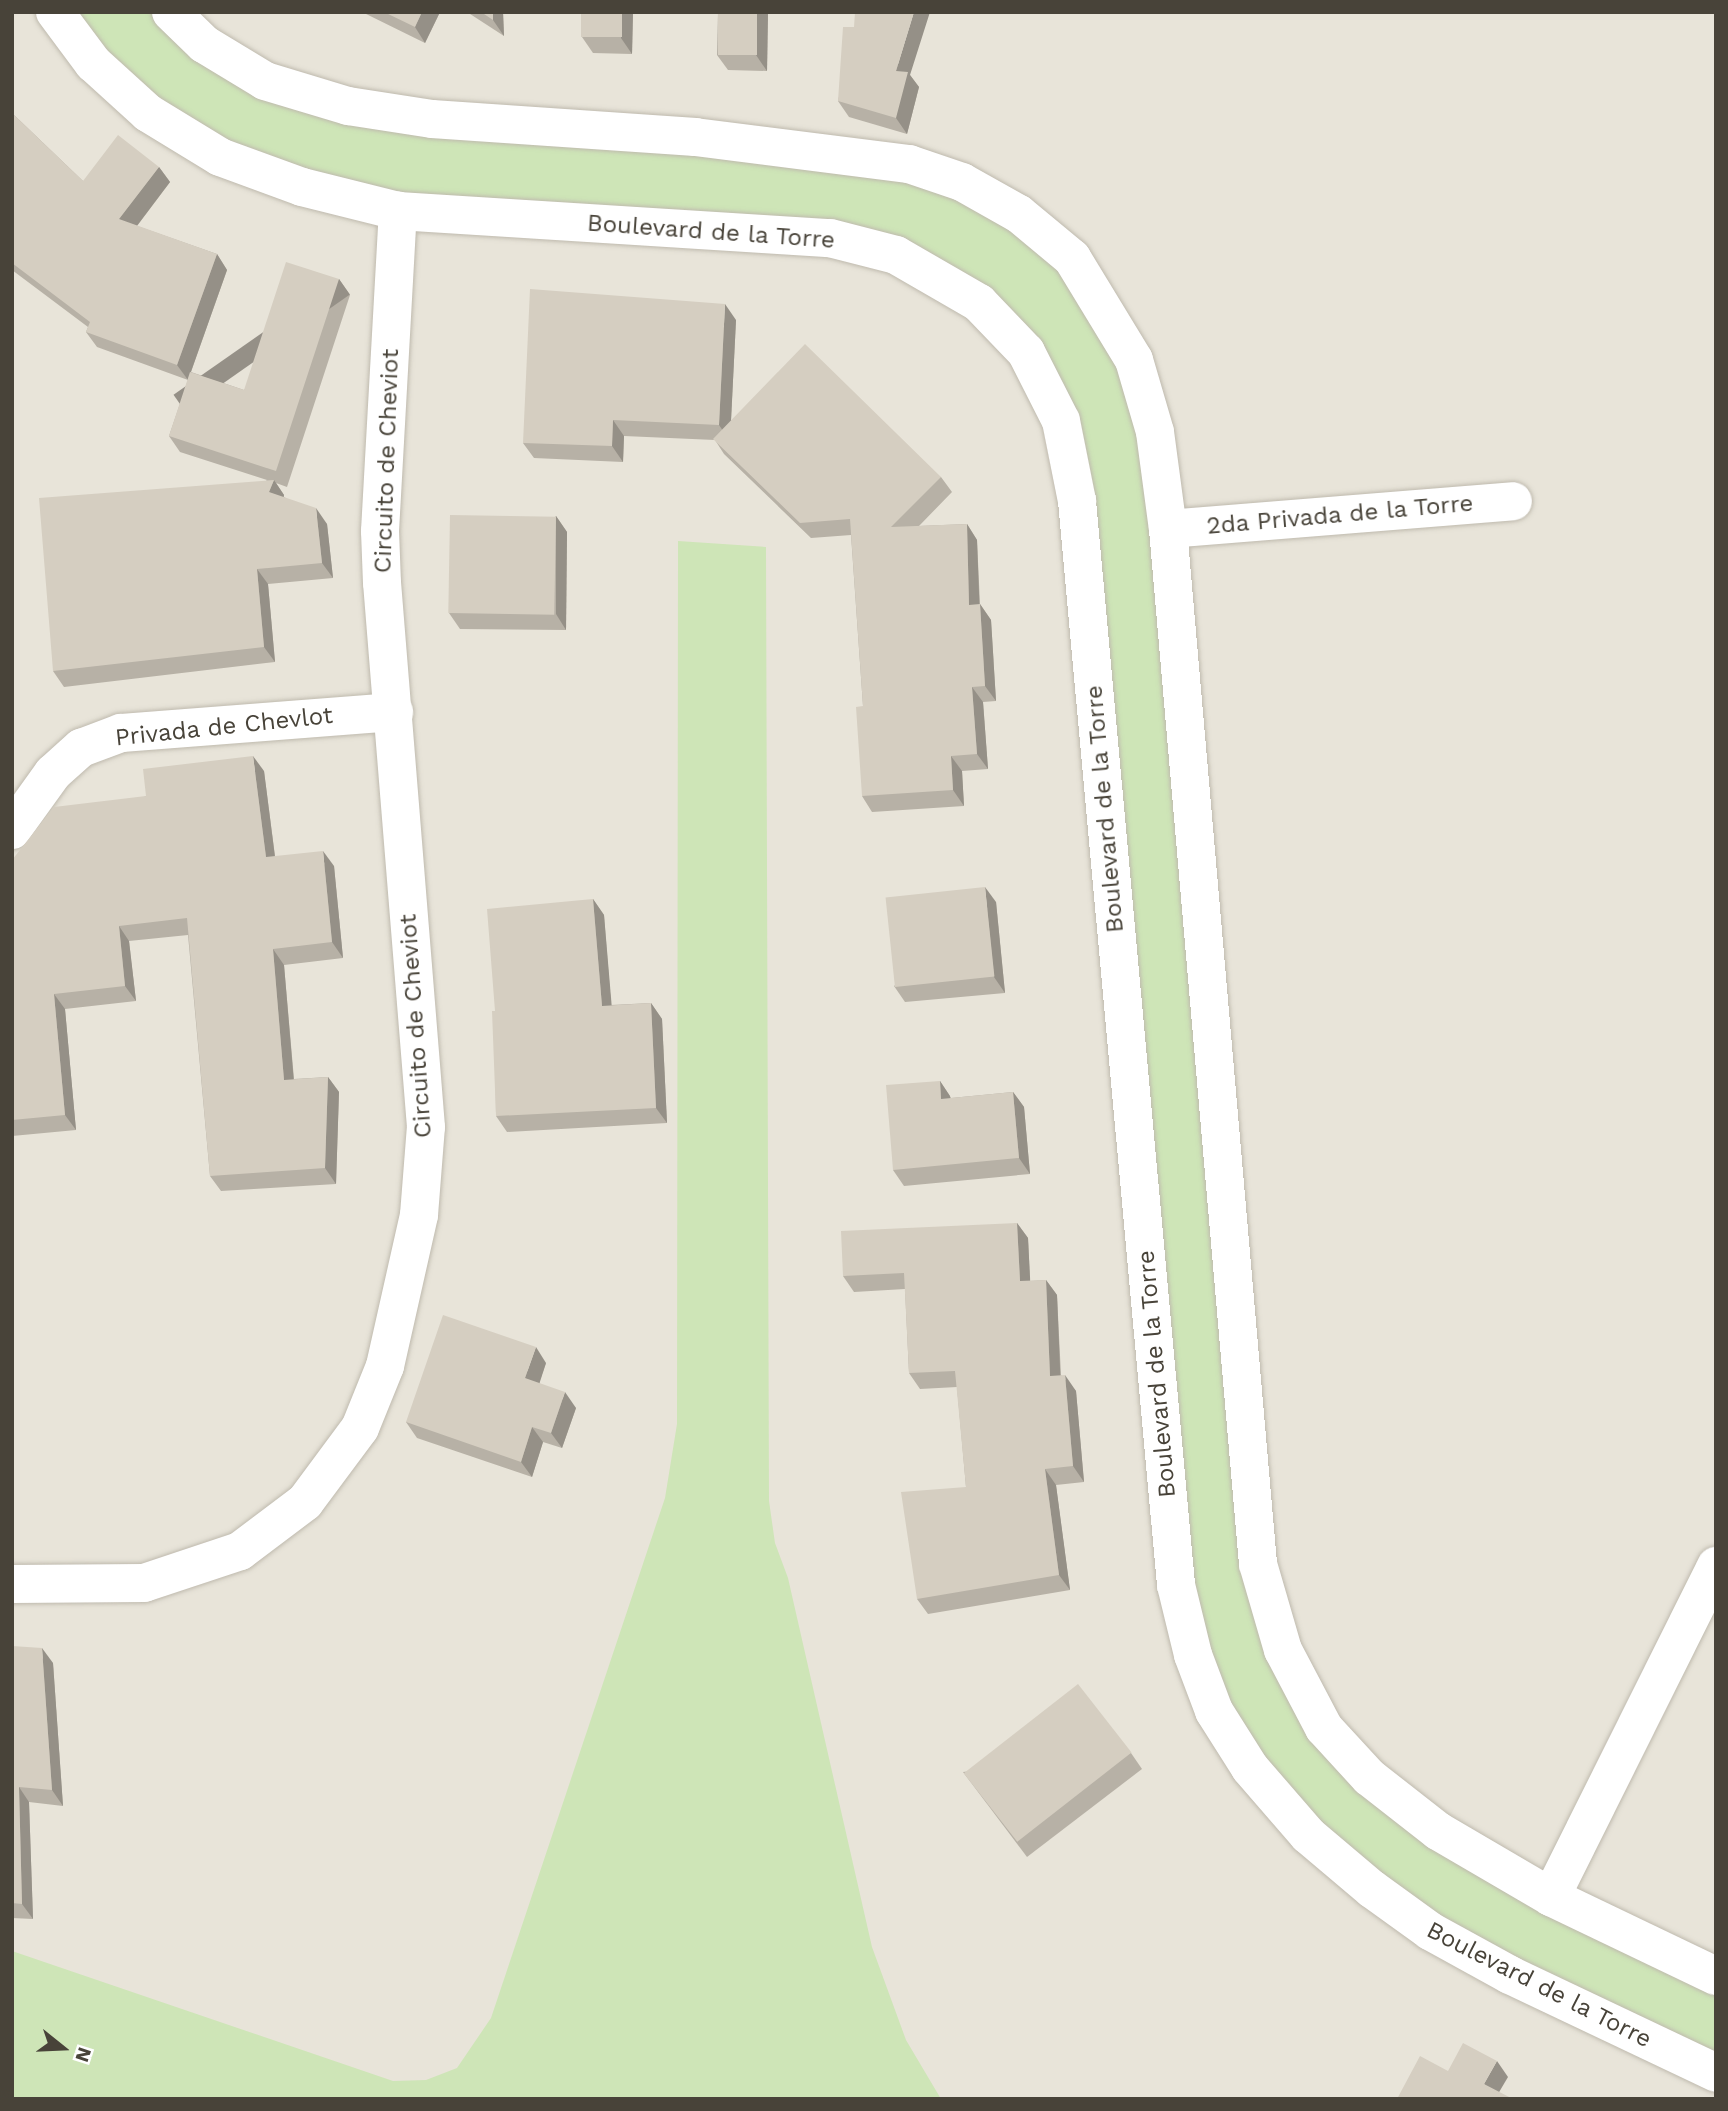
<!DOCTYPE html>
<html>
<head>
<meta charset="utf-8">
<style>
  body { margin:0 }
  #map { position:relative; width:1728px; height:2111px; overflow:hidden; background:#f4f2eb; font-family:"Work Sans",sans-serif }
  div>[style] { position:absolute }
  .residential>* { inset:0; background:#e8e4d9; transform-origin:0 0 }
  .green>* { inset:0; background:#cee5b7 }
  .roads { filter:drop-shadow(0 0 2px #bfbaae) drop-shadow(0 0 2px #bfbaae) }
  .minor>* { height:38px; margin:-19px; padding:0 19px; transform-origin:19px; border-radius:19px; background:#fff }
  .tertiary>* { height:38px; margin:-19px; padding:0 19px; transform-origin:19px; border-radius:19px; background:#fff }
  .wall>* { inset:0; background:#b7b1a6 }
  .shaded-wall>* { inset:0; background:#959087; transform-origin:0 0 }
  .building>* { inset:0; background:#d5cec1; transform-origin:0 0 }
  span { translate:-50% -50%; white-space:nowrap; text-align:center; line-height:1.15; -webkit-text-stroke:5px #fff; paint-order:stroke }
  .street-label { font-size:24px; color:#484339 }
  .frame { position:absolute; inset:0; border:14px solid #484339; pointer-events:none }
  .north { position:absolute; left:28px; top:2013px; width:70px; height:70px; -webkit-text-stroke:5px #fff; paint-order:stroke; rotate:108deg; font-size:19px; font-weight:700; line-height:28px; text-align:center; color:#484339 }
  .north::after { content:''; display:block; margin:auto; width:24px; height:32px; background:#484339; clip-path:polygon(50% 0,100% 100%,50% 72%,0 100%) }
</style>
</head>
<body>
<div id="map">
  <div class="residential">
    <div style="left:12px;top:12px;width:1704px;height:2087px"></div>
  </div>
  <div class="green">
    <div style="clip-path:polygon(55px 12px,171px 12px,265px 81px,909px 164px,1019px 214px,1134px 360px,1258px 1564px,1369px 1777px,1716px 1976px,1716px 2073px,1510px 1975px,1308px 1835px,1193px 1655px,1077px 501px,1026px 352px,896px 255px,398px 211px,220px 157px)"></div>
    <div style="clip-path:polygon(678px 541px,766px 547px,769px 1501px,775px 1543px,788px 1578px,872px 1947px,906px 2040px,941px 2099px,12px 2099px,12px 1951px,393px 2081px,426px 2080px,457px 2068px,491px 2018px,665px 1498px,677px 1424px)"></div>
  </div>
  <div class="roads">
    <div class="minor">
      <div style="left:1168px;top:529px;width:346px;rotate:-4.6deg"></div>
      <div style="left:12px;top:830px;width:70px;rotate:-54.3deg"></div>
      <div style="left:53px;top:773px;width:38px;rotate:-42deg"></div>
      <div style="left:81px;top:748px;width:43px;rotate:-20.6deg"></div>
      <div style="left:121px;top:733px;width:274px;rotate:-4.4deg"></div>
      <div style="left:12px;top:1584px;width:132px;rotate:-0.4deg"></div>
      <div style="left:144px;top:1583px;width:101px;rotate:-18.4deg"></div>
      <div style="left:240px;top:1551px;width:81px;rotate:-37deg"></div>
      <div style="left:305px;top:1502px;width:92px;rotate:-53.4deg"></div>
      <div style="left:360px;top:1428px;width:67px;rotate:-68deg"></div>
      <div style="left:385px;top:1366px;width:155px;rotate:-77.3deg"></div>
      <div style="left:419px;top:1215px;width:88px;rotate:-85.5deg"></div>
      <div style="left:426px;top:1127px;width:546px;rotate:-94.62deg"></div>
      <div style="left:382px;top:583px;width:52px;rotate:-92.2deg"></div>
      <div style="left:380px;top:531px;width:321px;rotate:-86.8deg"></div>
      <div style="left:1551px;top:1897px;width:370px;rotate:-63.5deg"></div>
    </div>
    <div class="tertiary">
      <div style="left:55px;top:12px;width:64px;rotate:53.3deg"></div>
      <div style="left:93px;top:63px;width:74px;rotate:42.3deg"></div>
      <div style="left:148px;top:113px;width:84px;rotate:31.4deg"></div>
      <div style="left:220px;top:157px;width:87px;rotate:20.1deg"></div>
      <div style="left:302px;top:187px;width:99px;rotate:14deg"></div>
      <div style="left:398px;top:211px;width:433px;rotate:3.6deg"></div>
      <div style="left:830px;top:238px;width:68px;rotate:14.4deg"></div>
      <div style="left:896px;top:255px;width:96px;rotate:30deg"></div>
      <div style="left:979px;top:303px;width:68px;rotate:46.2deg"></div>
      <div style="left:1026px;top:352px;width:77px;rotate:63.1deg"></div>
      <div style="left:1061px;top:421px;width:82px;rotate:78.7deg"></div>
      <div style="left:1077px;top:501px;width:1089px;rotate:84.78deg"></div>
      <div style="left:1176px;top:1585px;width:72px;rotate:76.3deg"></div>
      <div style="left:1193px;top:1655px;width:60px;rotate:69.4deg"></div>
      <div style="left:1214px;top:1711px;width:67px;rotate:57.7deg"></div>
      <div style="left:1250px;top:1768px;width:89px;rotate:49.1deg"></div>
      <div style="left:1308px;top:1835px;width:84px;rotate:40.2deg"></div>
      <div style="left:1372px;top:1889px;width:72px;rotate:35.9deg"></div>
      <div style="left:1430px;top:1931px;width:91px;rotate:28.8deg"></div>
      <div style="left:1510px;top:1975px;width:228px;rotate:25.4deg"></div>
      <div style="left:171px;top:12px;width:46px;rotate:44.1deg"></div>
      <div style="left:204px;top:44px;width:71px;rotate:31.2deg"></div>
      <div style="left:265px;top:81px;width:87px;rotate:16.8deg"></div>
      <div style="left:348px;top:106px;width:85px;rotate:8.8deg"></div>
      <div style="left:432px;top:119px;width:264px;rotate:3.9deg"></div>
      <div style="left:695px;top:137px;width:216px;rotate:7.2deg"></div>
      <div style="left:909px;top:164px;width:56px;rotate:18.8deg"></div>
      <div style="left:962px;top:182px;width:65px;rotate:29.3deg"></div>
      <div style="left:1019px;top:214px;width:69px;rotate:39.7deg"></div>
      <div style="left:1072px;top:258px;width:119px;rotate:58.7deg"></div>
      <div style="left:1134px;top:360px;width:75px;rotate:73.7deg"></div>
      <div style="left:1155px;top:432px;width:98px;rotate:82.4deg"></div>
      <div style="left:1168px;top:529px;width:1039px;rotate:85.03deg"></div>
      <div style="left:1258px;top:1564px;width:90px;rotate:73.8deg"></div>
      <div style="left:1283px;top:1650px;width:88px;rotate:62.3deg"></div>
      <div style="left:1324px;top:1728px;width:67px;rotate:47.4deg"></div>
      <div style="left:1369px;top:1777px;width:88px;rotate:38deg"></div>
      <div style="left:1438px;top:1831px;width:131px;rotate:30.3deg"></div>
      <div style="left:1551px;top:1897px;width:183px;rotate:25.6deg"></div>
    </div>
  </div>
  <div class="wall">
    <div style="clip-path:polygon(362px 12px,440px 12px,425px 43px)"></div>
    <div style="clip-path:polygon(467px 12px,503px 12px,504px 36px)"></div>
    <div style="clip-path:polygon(581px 12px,633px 12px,632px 54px,593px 53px,582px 37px)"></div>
    <div style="clip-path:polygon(718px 12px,768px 12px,767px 71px,728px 70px,717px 55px)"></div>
    <div style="clip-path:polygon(854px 27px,910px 75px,919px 87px,907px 134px,849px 117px,838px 101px)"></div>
    <div style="clip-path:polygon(12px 113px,83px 181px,159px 167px,170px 182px,137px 226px,217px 254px,227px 270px,191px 372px,244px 390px,339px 279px,350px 295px,287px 487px,276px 483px,284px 495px,284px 497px,327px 524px,333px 578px,268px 584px,275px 662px,64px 687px,53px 671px,267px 480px,180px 452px,169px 436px,188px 380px,97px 347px,86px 332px,88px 327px,12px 270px)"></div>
    <div style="clip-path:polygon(736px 320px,731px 420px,941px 477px,952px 492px,919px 526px,967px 524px,977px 540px,980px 604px,991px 620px,996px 701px,983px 702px,988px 769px,962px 771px,964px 806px,872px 812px,862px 796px,863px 706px,851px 535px,811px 538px,724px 454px,715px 440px,624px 436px,623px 462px,534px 458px,523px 443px)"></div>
    <div style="clip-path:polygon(556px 516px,567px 532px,566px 630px,460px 629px,449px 613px)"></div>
    <div style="clip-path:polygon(264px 771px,275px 856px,334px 866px,343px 958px,284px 965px,294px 1079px,328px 1077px,339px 1092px,336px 1184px,221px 1191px,210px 1176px,188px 935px,129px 941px,136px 1001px,65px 1009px,76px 1130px,12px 1136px,12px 860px,146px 796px)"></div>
    <div style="clip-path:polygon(593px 899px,604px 915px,611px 1005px,651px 1003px,662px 1019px,667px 1123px,507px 1132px,496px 1116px,495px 1011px)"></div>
    <div style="clip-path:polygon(996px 902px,1005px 993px,905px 1002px,894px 986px)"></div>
    <div style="clip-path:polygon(940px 1081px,951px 1098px,1013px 1092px,1024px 1107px,1030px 1174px,904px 1186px,893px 1170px)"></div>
    <div style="clip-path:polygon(1017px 1223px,1028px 1238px,1030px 1281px,1046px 1280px,1057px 1295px,1061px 1375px,1076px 1391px,1084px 1482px,1056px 1485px,1070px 1590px,928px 1614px,917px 1599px,966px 1487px,957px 1387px,920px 1389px,909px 1373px,905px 1289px,854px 1292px,843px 1276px)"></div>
    <div style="clip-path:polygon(546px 1363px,539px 1383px,576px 1408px,562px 1448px,543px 1442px,532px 1477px,417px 1438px,406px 1422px)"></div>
    <div style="clip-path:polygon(12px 1646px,53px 1663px,63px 1806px,29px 1802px,33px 1919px,12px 1918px)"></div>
    <div style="clip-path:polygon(1131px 1753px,1142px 1769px,1027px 1857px,963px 1772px)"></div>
  </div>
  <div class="shaded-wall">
    <div style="clip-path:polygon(422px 12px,440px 12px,425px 43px,415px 27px)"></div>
    <div style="clip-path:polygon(493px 12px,503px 12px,504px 36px,493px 20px)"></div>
    <div style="clip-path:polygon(622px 12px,633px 12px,632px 54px,621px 38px)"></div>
    <div style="clip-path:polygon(757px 12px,768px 12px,767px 71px,756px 55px)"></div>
    <div style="clip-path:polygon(914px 12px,930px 12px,910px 75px,919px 87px,907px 134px,896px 118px,896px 71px)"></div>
    <div style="clip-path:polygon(159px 167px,170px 182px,130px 235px,119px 219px)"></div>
    <div style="clip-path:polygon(217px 254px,227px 270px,188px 380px,177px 365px)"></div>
    <div style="left:339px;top:279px;width:19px;height:202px;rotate:55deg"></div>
    <div style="clip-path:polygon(725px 304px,736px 320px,730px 441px,719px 425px)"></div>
    <div style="clip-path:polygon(613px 420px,624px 436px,623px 462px,612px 446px)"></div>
    <div style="clip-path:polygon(274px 480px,284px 495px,280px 508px,269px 492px)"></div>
    <div style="clip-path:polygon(316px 508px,327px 524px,333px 578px,322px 563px)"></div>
    <div style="clip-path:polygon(556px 516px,567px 532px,566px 630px,556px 614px)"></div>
    <div style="clip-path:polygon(967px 524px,977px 540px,980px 620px,969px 605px)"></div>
    <div style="clip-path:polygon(257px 569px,268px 584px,275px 662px,264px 647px)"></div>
    <div style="clip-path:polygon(980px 604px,991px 620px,996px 701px,985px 686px)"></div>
    <div style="clip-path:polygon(972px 687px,983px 702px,988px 769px,977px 754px)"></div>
    <div style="clip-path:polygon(253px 756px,264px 771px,277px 873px,266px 857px)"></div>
    <div style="clip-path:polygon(951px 756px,962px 771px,964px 806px,953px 790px)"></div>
    <div style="clip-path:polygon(323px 851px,334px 866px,343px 958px,332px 942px)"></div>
    <div style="clip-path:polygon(985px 887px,996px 902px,1005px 993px,994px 977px)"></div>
    <div style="clip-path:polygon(593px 899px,604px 915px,613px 1021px,602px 1006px)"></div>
    <div style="clip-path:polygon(119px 926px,129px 941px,136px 1001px,125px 986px)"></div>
    <div style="clip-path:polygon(273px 949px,284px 965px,295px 1095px,284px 1080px)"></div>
    <div style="clip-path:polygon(54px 994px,65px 1009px,76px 1130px,65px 1115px)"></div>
    <div style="clip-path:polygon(651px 1003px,662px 1019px,667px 1123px,656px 1108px)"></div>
    <div style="clip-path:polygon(328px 1077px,339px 1092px,336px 1184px,325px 1168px)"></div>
    <div style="clip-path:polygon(940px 1081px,950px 1096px,952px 1114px,941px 1099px)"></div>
    <div style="clip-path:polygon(1013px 1092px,1024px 1107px,1030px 1174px,1019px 1158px)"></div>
    <div style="clip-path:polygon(1017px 1223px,1028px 1238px,1031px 1297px,1020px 1281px)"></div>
    <div style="clip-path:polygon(1046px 1280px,1057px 1295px,1061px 1392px,1050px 1376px)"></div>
    <div style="clip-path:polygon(536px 1347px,546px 1363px,536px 1394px,525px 1378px)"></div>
    <div style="clip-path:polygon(1065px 1375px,1076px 1391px,1084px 1482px,1073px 1466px)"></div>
    <div style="clip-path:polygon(565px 1392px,576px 1408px,562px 1448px,551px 1433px)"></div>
    <div style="clip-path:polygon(532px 1427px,543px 1442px,532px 1477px,521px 1462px)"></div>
    <div style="clip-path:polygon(1045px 1469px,1056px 1485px,1070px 1590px,1059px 1575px)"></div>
    <div style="clip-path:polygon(42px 1648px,53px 1663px,63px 1806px,52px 1790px)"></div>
    <div style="clip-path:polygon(19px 1787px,29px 1802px,33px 1919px,22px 1904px)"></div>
    <div style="clip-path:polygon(1497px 2061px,1508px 2077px,1495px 2099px,1484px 2084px)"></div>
  </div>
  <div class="building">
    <div style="clip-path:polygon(384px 12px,422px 12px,415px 27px)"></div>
    <div style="clip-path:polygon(481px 12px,493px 12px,493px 20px)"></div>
    <div style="left:581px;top:12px;width:41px;height:25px"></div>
    <div style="left:718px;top:12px;width:39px;height:43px"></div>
    <div style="clip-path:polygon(855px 12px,914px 12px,896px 71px,908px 72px,896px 118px,838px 101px,843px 27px,854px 27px)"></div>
    <div style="clip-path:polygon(12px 113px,83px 181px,118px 135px,159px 167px,119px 219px,217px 254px,177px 365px,86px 332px,90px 322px,12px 263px)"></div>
    <div style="clip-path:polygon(286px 262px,339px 279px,276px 471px,169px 436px,190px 372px,244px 390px)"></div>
    <div style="clip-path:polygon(530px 289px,725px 304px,719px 425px,613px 420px,612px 446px,523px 443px)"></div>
    <div style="clip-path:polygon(805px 344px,941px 477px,891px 527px,967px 524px,969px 605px,980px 604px,985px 686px,972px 687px,977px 754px,951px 756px,953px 790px,862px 796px,856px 707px,863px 706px,850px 519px,800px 523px,713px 439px)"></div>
    <div style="clip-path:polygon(274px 480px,269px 492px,316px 508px,322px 563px,257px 569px,264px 647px,53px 671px,39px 498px)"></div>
    <div style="left:450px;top:515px;width:106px;height:98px;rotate:1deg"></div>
    <div style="clip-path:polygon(253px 756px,266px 857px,323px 851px,332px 942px,273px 949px,284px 1080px,328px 1077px,325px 1168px,210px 1176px,187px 918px,119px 926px,125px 986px,54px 994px,65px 1115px,12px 1120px,12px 860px,54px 807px,146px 796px,143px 769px)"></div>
    <div style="left:985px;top:887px;width:90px;height:100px;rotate:84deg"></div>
    <div style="clip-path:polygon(593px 899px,602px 1006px,651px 1003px,656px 1108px,496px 1116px,492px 1011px,495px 1011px,487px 909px)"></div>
    <div style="clip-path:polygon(940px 1081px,941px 1099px,1013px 1092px,1019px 1158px,893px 1170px,886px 1085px)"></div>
    <div style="clip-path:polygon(1017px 1223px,1020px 1281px,1046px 1280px,1050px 1376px,1065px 1375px,1073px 1466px,1045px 1469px,1059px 1575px,917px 1599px,901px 1492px,966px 1487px,955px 1371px,909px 1373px,904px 1273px,843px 1276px,841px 1231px)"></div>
    <div style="clip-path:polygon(443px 1315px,536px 1347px,525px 1378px,565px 1392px,551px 1433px,532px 1427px,521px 1462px,406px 1422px)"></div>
    <div style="clip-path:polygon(12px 1646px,42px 1648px,52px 1790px,19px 1787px,22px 1904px,12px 1903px)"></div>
    <div style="left:1078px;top:1684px;width:87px;height:145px;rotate:52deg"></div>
    <div style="clip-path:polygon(1463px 2043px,1497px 2061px,1484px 2084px,1513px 2099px,1397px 2099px,1420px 2056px,1448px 2071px)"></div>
  </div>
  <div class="street-label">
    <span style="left:711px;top:232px;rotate:4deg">Boulevard de la Torre</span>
    <span style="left:387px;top:461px;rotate:-88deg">Circuito de Cheviot</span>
    <span style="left:1340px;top:515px;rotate:-5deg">2da Privada de la Torre</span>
    <span style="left:224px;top:727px;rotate:-6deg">Privada de Chevlot</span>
    <span style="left:1105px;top:809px;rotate:-95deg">Boulevard de la Torre</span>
    <span style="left:416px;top:1026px;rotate:-94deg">Circuito de Cheviot</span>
    <span style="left:1157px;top:1374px;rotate:-95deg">Boulevard de la Torre</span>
    <span style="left:1539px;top:1985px;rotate:27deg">Boulevard de la Torre</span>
  </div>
  <div class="frame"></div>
  <div class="north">N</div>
</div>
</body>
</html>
